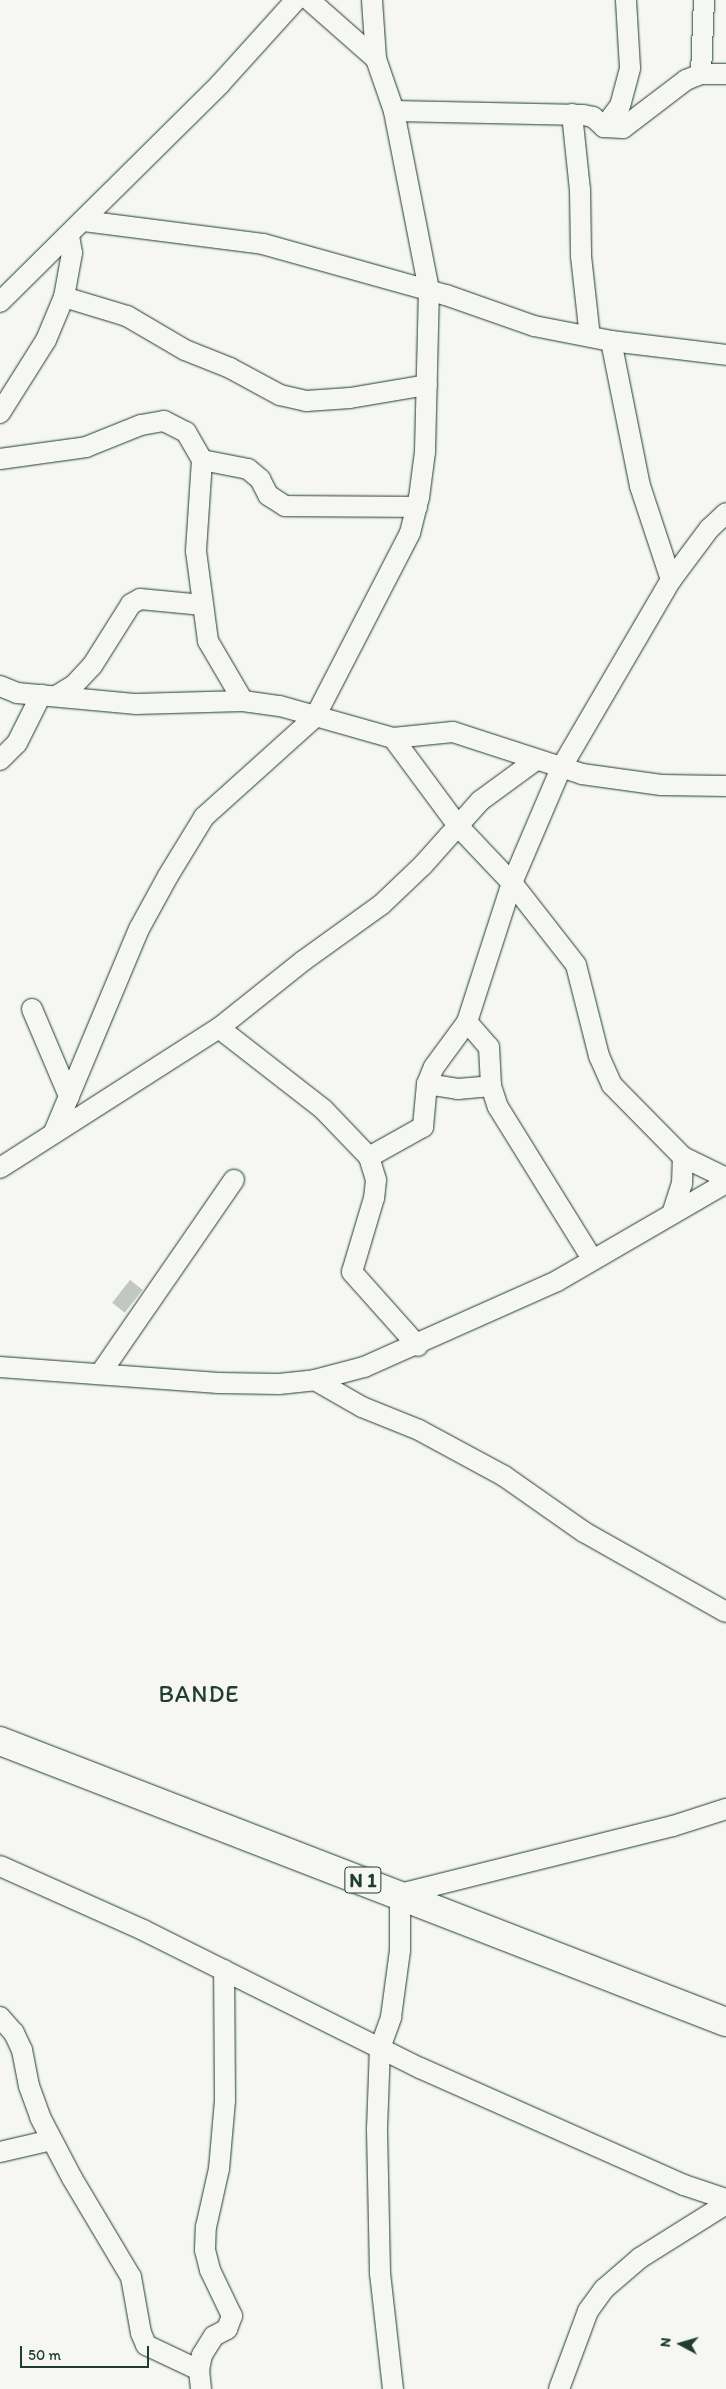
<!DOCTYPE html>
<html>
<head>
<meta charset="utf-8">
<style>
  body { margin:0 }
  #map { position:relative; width:726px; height:2389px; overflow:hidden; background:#f6f6f2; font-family:Itim,sans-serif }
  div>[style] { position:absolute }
  .building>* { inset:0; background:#c1c8c3; transform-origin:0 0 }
  .roads { filter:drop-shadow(0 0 1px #1f3d34) drop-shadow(0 0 1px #1f3d34) }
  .minor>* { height:20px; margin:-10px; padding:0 10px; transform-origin:10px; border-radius:10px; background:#f6f6f2 }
  .highway>* { height:28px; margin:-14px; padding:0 14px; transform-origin:14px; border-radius:14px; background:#f6f6f2 }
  span { translate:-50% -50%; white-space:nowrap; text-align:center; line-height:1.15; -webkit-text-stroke:4.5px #f6f6f2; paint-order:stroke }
  .shield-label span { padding:1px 4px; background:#f6f6f2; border:1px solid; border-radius:4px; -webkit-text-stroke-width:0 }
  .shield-label { font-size:20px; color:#1f3d34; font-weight:700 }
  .quarter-label { font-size:24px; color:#1f3d34; letter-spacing:1px }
  .north { position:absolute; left:656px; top:2319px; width:50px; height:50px; -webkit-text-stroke:4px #f6f6f2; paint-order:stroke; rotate:276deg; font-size:14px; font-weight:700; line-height:20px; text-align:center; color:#1f3d34 }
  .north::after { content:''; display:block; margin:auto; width:18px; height:22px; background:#1f3d34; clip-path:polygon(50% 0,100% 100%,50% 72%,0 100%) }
  .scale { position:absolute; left:20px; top:2346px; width:129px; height:22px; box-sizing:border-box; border:2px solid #1f3d34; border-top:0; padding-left:6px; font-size:15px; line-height:18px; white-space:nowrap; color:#1f3d34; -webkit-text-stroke:4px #f6f6f2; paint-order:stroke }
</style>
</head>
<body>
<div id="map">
  <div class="building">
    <div style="left:130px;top:1280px;width:16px;height:29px;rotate:38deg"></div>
  </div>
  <div class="roads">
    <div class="minor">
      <div style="left:372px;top:0;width:59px;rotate:86.1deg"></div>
      <div style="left:701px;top:74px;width:74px;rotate:-87.7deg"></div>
      <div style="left:394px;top:111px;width:189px;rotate:1.2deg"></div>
      <div style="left:583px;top:115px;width:10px;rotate:11deg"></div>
      <div style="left:593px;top:117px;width:15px;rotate:42deg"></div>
      <div style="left:604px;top:127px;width:19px;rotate:3deg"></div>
      <div style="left:623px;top:128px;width:79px;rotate:-37.3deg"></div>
      <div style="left:686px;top:80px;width:16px;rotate:-22deg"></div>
      <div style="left:701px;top:74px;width:25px"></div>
      <div style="left:572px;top:114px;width:76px;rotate:84deg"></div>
      <div style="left:580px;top:190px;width:66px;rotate:89.1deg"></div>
      <div style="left:581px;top:256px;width:81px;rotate:83.7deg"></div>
      <div style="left:604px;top:127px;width:26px;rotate:-53deg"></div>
      <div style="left:620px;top:106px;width:39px;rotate:-75deg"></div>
      <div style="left:630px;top:68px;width:68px;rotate:-93.4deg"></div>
      <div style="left:84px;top:221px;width:180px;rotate:7.3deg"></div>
      <div style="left:263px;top:244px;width:190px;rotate:15.6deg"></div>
      <div style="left:446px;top:295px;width:93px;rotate:19.4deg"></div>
      <div style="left:534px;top:326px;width:78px;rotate:11deg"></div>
      <div style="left:611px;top:341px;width:116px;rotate:6.9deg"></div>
      <div style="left:64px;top:297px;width:66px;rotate:16.8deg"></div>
      <div style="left:127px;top:316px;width:67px;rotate:30.4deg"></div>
      <div style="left:185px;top:350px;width:48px;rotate:21.8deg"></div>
      <div style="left:230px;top:368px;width:57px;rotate:28.4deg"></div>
      <div style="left:280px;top:395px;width:27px;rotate:13deg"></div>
      <div style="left:306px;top:401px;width:44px;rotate:-3.9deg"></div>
      <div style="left:350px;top:398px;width:78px;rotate:-9.6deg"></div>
      <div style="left:0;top:302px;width:310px;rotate:-44.7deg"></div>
      <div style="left:220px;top:84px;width:113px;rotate:-47.9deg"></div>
      <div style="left:611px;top:341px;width:148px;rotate:78.7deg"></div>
      <div style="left:640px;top:486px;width:99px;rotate:71.7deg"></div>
      <div style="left:0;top:413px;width:86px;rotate:-57.8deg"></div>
      <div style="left:46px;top:340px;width:47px;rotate:-67.3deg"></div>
      <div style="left:64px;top:297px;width:45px;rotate:-79.7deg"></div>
      <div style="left:72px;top:253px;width:17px;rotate:-100deg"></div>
      <div style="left:0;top:459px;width:87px;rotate:-7.9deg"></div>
      <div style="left:86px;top:447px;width:59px;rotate:-21.8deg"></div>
      <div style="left:141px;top:425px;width:23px;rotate:-10deg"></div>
      <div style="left:164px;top:421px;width:25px;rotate:27deg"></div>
      <div style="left:186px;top:432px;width:32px;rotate:60deg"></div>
      <div style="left:202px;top:460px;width:91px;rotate:93.8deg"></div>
      <div style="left:196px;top:551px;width:91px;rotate:82.4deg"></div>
      <div style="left:208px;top:641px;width:69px;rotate:59.7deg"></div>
      <div style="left:202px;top:460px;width:47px;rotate:11.1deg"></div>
      <div style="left:248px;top:469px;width:16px;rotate:40deg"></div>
      <div style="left:260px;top:479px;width:18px;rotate:63deg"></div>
      <div style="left:268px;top:495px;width:20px;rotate:33deg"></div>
      <div style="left:285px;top:506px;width:132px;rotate:0.4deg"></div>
      <div style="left:0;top:686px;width:18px;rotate:22deg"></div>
      <div style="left:17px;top:693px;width:120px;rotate:5.3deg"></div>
      <div style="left:136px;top:704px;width:107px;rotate:-1.6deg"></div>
      <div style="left:243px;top:701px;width:37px;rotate:8deg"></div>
      <div style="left:280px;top:706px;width:117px;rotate:15.8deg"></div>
      <div style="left:393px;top:738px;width:60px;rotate:-5.7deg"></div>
      <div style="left:453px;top:732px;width:136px;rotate:18deg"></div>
      <div style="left:582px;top:774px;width:80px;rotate:7.9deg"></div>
      <div style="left:661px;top:785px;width:65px;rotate:0.9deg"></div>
      <div style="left:56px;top:696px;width:21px;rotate:-31deg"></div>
      <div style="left:74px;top:685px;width:26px;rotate:-47deg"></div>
      <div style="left:92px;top:666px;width:73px;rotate:-57.8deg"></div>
      <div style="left:131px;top:604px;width:10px;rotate:-29deg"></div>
      <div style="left:140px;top:599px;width:63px;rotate:5.4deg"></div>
      <div style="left:393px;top:738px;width:109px;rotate:53.5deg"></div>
      <div style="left:458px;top:826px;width:79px;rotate:46.5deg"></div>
      <div style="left:512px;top:883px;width:104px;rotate:52deg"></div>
      <div style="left:576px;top:965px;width:94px;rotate:75.8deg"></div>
      <div style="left:599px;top:1056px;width:32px;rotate:66deg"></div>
      <div style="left:612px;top:1085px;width:101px;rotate:45.4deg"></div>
      <div style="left:683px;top:1157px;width:48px;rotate:26deg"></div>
      <div style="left:0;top:760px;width:24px;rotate:-45deg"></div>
      <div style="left:17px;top:743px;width:54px;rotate:-63.4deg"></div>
      <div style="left:32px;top:1009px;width:95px;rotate:67deg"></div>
      <div style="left:467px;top:1022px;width:33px;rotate:49deg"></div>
      <div style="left:489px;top:1047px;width:39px;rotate:87deg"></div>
      <div style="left:491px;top:1086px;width:22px;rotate:72deg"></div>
      <div style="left:498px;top:1107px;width:180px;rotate:58.2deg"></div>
      <div style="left:219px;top:1028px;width:132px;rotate:37.9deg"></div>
      <div style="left:323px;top:1109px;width:66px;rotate:46.2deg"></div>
      <div style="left:369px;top:1157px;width:24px;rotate:73deg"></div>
      <div style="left:376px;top:1180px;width:18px;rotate:96deg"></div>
      <div style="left:374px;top:1198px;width:77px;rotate:106.6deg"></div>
      <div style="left:352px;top:1272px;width:99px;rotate:48.3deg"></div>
      <div style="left:427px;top:1084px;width:31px;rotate:9deg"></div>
      <div style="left:458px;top:1089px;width:33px;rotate:-5deg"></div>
      <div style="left:54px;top:1132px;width:220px;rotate:-67.3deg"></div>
      <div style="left:139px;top:929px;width:60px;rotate:-61.3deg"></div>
      <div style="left:168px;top:876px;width:69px;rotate:-58.6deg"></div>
      <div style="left:204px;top:817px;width:149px;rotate:-42deg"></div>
      <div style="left:315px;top:717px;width:207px;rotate:-62.7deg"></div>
      <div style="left:410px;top:533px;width:36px;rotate:-76deg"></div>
      <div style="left:419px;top:498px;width:46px;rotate:-82.6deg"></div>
      <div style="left:425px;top:452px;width:162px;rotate:-88.6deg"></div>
      <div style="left:429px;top:290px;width:182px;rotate:-101.1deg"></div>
      <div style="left:394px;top:111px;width:55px;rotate:-109.1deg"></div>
      <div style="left:376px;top:59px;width:89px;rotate:-138.6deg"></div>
      <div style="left:369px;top:1157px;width:62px;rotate:-29.1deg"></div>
      <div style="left:423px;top:1127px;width:43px;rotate:-84.7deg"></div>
      <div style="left:427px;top:1084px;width:18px;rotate:-68deg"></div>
      <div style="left:434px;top:1067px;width:56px;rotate:-53.7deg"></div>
      <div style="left:467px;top:1022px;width:146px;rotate:-72.1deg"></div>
      <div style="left:512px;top:883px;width:125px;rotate:-66.9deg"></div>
      <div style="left:561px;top:768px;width:218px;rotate:-59.7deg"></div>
      <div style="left:671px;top:580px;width:64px;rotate:-53.3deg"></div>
      <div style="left:709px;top:529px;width:23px;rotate:-43deg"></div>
      <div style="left:0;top:1168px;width:260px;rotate:-32.6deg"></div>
      <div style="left:219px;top:1028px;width:107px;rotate:-38.6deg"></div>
      <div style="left:303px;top:961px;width:96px;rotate:-35.7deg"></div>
      <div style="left:381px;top:905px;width:58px;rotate:-43.6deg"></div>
      <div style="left:423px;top:865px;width:86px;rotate:-48.3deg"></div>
      <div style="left:480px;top:801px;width:69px;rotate:-36.2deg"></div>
      <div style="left:672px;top:1214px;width:32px;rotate:-72deg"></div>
      <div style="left:682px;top:1184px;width:27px;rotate:-88deg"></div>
      <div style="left:0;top:1367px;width:219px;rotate:4.2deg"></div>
      <div style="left:218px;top:1383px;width:61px;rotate:0.9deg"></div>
      <div style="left:279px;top:1384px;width:36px;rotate:-6deg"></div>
      <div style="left:315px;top:1380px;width:51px;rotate:-14.9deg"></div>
      <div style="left:364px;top:1367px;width:211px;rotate:-24deg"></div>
      <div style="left:557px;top:1281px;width:195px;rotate:-30.1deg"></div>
      <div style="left:100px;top:1374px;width:236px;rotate:-55.4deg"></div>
      <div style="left:315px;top:1380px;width:54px;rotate:29.9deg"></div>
      <div style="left:362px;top:1407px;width:61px;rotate:22deg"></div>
      <div style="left:419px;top:1430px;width:97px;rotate:28.4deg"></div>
      <div style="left:504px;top:1476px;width:98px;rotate:35deg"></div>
      <div style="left:584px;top:1532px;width:163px;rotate:29.4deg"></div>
      <div style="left:0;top:1866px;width:157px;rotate:24.1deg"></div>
      <div style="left:143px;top:1930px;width:309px;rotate:26.5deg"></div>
      <div style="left:420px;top:2068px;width:289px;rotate:23.9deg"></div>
      <div style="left:684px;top:2185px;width:44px;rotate:18.4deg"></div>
      <div style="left:0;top:2017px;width:21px;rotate:49deg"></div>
      <div style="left:14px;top:2033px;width:19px;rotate:65deg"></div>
      <div style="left:22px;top:2050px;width:37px;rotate:79deg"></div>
      <div style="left:29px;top:2086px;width:33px;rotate:70deg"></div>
      <div style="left:40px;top:2117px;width:69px;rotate:62.3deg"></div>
      <div style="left:72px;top:2178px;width:115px;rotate:59.2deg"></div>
      <div style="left:131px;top:2277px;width:57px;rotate:79.9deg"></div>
      <div style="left:141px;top:2333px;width:13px;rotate:67deg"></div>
      <div style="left:146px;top:2345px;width:59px;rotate:25.3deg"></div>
      <div style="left:0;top:2152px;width:53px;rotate:-13deg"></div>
      <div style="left:201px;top:2389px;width:19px;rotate:-96deg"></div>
      <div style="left:199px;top:2370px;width:15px;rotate:-79deg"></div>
      <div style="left:202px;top:2355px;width:22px;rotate:-58deg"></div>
      <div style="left:214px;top:2336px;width:15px;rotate:-28deg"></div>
      <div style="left:227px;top:2329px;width:14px;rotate:-69deg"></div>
      <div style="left:232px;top:2316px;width:51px;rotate:-115.6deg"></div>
      <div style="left:210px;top:2270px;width:21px;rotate:-104deg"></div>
      <div style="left:205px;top:2250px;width:23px;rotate:-88deg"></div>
      <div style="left:206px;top:2227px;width:59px;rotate:-77.4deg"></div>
      <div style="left:219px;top:2169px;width:68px;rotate:-85deg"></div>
      <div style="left:225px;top:2101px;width:131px;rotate:-90.4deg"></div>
      <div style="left:393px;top:2389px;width:117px;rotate:-96.4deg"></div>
      <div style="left:380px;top:2273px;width:144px;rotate:-91.2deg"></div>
      <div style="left:377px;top:2129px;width:81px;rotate:-87.9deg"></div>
      <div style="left:380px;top:2048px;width:33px;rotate:-70deg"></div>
      <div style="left:391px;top:2017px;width:68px;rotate:-82.3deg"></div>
      <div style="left:400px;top:1950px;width:56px;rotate:-90deg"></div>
      <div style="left:400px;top:1894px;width:281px;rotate:-14deg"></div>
      <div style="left:673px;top:1826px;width:56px;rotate:-17.8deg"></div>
      <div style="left:559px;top:2389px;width:83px;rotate:-69.6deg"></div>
      <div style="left:588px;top:2311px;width:27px;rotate:-54deg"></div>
      <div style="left:604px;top:2289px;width:48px;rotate:-40.7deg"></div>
      <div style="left:640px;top:2258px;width:102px;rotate:-32.1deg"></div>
    </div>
    <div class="highway">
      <div style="left:0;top:1741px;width:778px;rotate:21.16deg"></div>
    </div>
  </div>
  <div class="shield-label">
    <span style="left:363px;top:1880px">N 1</span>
  </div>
  <div class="quarter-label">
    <span style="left:199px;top:1694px">BANDE</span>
  </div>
  <div class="north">N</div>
  <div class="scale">50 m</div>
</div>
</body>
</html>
